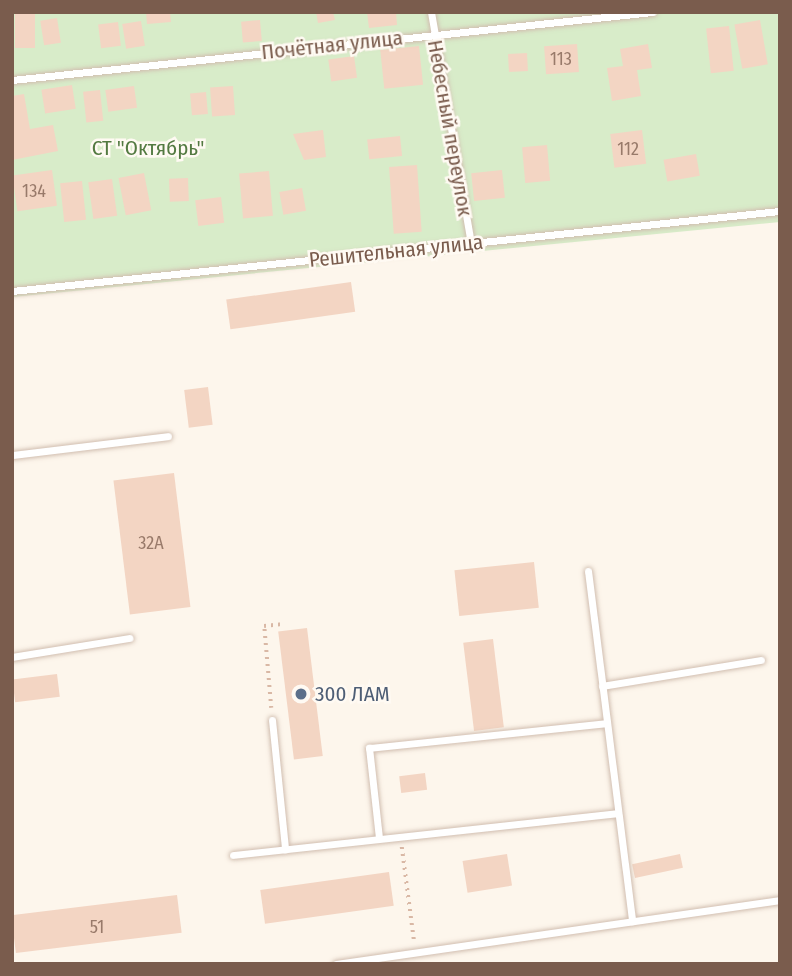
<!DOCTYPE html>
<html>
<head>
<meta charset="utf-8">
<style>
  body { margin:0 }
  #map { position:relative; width:792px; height:976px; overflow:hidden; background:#fdf6ec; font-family:"Fira Sans Condensed",sans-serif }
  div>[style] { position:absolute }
  .green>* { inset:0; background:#d8ecc9 }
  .building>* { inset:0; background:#f3d5c3; transform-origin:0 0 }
  .path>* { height:3.5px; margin-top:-1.75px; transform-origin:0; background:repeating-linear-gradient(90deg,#d9b8a5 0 2px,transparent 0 7px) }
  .roads { filter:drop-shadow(0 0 2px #d1beb0) drop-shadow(0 0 2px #d1beb0) }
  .service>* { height:7px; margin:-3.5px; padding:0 3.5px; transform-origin:3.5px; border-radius:3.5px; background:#fff }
  .dots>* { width:19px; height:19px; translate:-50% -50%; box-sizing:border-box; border:4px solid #fffaf3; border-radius:50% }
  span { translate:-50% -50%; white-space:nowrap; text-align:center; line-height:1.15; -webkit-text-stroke:5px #fffaf3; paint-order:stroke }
  .number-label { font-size:18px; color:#987a6a }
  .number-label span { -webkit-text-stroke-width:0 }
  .street-label { font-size:21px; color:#7a5c4d }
  .park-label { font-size:21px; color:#537a41 }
  .service-label { font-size:21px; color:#4e5e75 }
  .left { translate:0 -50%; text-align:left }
  .frame { position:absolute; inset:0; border:14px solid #7a5c4d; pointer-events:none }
</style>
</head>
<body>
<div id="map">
  <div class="green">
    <div style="clip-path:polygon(12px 12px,780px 12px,780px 222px,12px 297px)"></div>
  </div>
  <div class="building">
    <div style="left:15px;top:12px;width:20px;height:36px"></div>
    <div style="clip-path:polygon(146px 12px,170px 12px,171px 22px,147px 24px)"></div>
    <div style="clip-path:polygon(316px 12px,333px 12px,335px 20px,318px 23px)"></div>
    <div style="clip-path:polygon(367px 12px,396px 12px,397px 25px,369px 28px)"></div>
    <div style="left:57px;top:18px;width:25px;height:17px;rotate:81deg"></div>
    <div style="left:260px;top:20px;width:21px;height:19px;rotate:85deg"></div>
    <div style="left:760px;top:20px;width:45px;height:26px;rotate:80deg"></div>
    <div style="left:141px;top:21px;width:25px;height:19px;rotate:81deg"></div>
    <div style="left:118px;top:22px;width:24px;height:20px;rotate:83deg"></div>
    <div style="left:729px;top:26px;width:45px;height:23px;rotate:84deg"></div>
    <div style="left:577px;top:44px;width:28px;height:33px;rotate:86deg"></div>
    <div style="clip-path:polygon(648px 44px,652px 68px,637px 70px,641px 96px,612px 101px,607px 68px,623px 66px,620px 49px)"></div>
    <div style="left:419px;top:46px;width:39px;height:39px;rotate:84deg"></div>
    <div style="left:527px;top:53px;width:18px;height:19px;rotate:87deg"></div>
    <div style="left:354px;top:56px;width:22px;height:26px;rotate:82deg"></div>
    <div style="left:72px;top:85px;width:24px;height:31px;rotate:81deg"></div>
    <div style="left:134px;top:86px;width:22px;height:29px;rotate:82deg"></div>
    <div style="left:233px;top:86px;width:29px;height:23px;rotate:86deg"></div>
    <div style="left:100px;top:90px;width:31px;height:17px;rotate:84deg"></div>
    <div style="left:206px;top:92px;width:22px;height:16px;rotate:85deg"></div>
    <div style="clip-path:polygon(24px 94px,30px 129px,53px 125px,58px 151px,12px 160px,12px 96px)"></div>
    <div style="clip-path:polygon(323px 130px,326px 157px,304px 160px,293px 134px)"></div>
    <div style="left:642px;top:130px;width:34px;height:32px;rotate:83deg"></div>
    <div style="left:400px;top:136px;width:20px;height:33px;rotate:84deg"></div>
    <div style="left:547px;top:145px;width:36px;height:25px;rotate:85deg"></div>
    <div style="left:696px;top:154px;width:22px;height:33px;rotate:80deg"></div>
    <div style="left:417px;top:165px;width:67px;height:28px;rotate:86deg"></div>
    <div style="left:52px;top:170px;width:36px;height:40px;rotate:82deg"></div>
    <div style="left:502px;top:170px;width:28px;height:31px;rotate:84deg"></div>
    <div style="left:269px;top:171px;width:45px;height:30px;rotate:85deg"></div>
    <div style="left:144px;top:173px;width:38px;height:26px;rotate:79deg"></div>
    <div style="left:188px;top:178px;width:23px;height:19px;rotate:88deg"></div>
    <div style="left:112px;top:179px;width:37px;height:24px;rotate:82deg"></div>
    <div style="left:82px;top:181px;width:39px;height:22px;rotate:84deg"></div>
    <div style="left:302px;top:188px;width:23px;height:23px;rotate:80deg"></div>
    <div style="left:221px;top:197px;width:26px;height:26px;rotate:83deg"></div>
    <div style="left:351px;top:282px;width:30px;height:126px;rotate:82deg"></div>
    <div style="left:208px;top:387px;width:38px;height:24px;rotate:83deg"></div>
    <div style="left:174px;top:473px;width:135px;height:61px;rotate:83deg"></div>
    <div style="left:534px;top:562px;width:46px;height:80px;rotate:84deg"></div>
    <div style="left:307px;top:628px;width:129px;height:29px;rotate:83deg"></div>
    <div style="left:493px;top:639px;width:89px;height:30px;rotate:83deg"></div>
    <div style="left:57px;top:674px;width:23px;height:45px;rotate:83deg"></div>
    <div style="left:425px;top:773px;width:17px;height:26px;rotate:83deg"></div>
    <div style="left:507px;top:854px;width:32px;height:45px;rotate:81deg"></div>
    <div style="left:680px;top:854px;width:14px;height:49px;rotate:78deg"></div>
    <div style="left:389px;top:872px;width:34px;height:130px;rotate:82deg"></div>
    <div style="left:177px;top:895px;width:38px;height:167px;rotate:83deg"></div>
  </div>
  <div class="path">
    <div style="left:271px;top:708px;width:82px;rotate:-94.9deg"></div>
    <div style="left:264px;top:626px;width:18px;rotate:-6deg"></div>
    <div style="left:402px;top:847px;width:94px;rotate:82.6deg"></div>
  </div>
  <div class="roads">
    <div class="service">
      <div style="left:431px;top:12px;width:234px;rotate:80.2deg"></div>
      <div style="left:12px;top:80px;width:644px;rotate:-6.06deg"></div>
      <div style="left:12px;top:291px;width:772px;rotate:-5.95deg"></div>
      <div style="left:12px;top:455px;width:157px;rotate:-6.9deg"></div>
      <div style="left:588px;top:571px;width:353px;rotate:82.8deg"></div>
      <div style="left:12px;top:657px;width:119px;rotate:-9.2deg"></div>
      <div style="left:602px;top:686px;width:161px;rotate:-9.3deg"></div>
      <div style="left:272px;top:720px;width:130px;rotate:84.2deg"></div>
      <div style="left:379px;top:838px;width:91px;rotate:-96.3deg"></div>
      <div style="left:369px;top:748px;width:239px;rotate:-6deg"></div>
      <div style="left:233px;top:855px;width:387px;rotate:-6.2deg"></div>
      <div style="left:336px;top:964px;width:449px;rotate:-8.2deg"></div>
    </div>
  </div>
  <div class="dots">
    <div style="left:301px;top:694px;background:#5c6f8a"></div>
  </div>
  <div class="number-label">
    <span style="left:561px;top:59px">113</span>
    <span style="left:628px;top:149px">112</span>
    <span style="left:34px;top:191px">134</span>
    <span style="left:151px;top:543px">32А</span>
    <span style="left:97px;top:927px">51</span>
  </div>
  <div class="street-label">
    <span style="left:332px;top:45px;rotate:-6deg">Почётная улица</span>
    <span style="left:450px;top:128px;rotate:80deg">Небесный переулок</span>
    <span style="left:396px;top:251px;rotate:-6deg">Решительная улица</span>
  </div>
  <div class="park-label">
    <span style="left:148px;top:148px">СТ "Октябрь"</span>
  </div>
  <div class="service-label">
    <span class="left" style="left:315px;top:694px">300 ЛАМ</span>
  </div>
  <div class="frame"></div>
</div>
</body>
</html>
